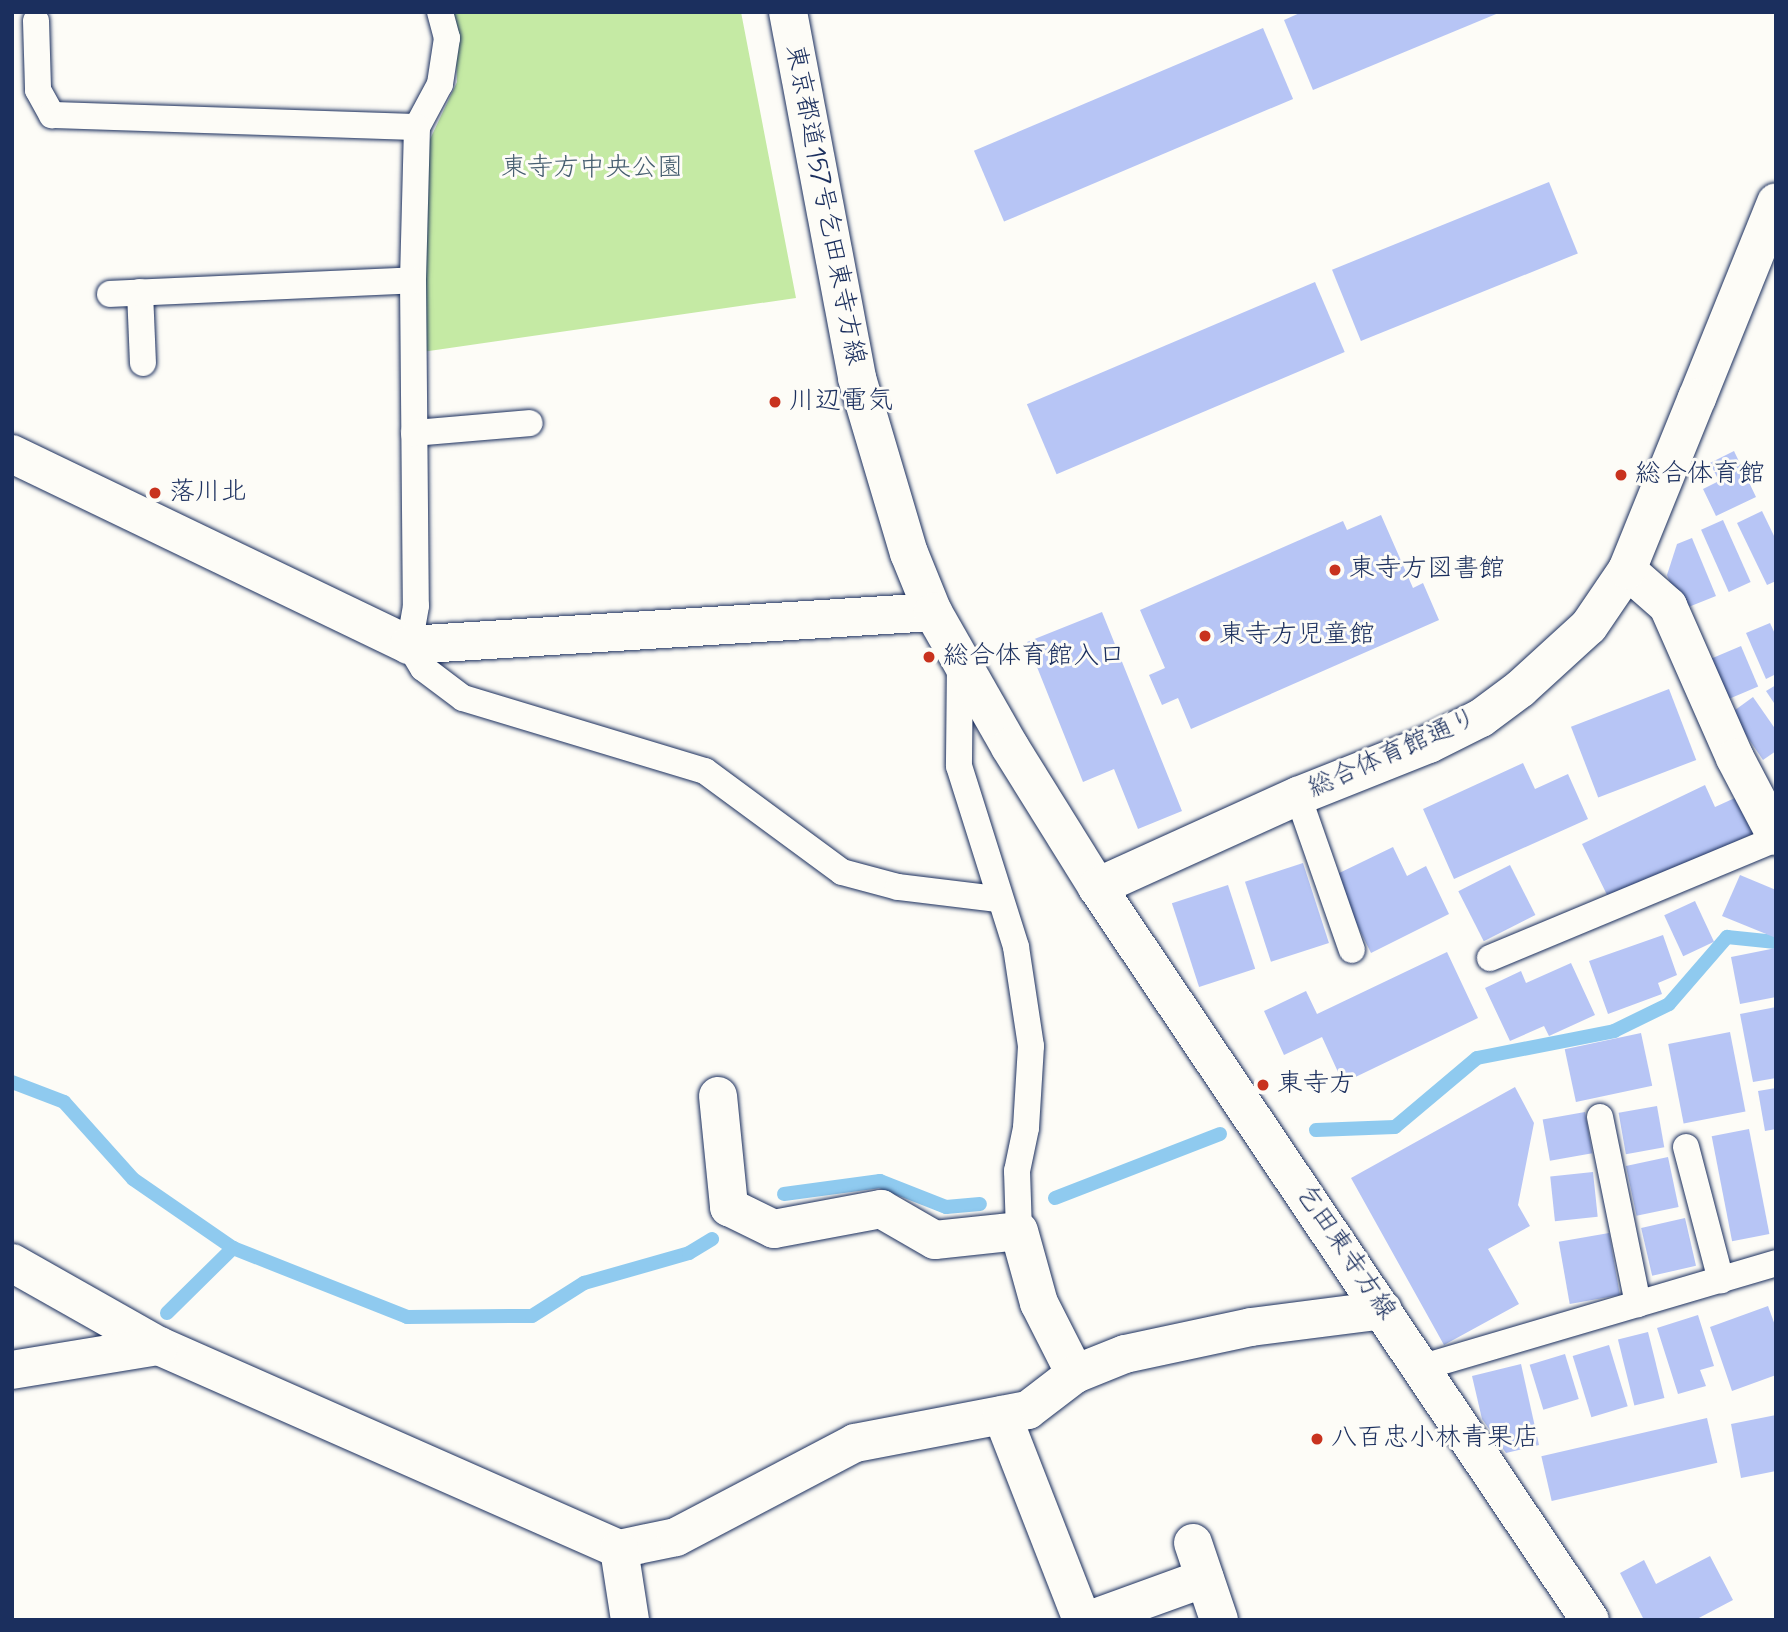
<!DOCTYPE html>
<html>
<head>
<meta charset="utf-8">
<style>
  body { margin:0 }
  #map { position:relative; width:1788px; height:1632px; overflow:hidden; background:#fdfcf7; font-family:Mynerve,"Klee One",sans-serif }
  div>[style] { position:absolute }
  .green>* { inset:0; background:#c5eaa4 }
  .stream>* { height:14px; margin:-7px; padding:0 7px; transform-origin:7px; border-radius:7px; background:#8fcaef }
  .building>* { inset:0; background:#b7c5f5; transform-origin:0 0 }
  .roads { filter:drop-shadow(0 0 2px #1b2f5e) drop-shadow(0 0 2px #1b2f5e) }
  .lane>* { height:26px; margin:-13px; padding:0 13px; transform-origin:13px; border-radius:13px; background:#fdfcf7 }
  .street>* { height:38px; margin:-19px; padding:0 19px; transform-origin:19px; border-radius:19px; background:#fdfcf7 }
  .secondary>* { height:38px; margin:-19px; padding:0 19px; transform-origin:19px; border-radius:19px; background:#fdfcf7 }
  .dots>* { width:19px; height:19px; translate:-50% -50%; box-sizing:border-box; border:4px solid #fdfcf7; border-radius:50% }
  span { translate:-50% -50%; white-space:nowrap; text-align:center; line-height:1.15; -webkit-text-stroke:6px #fdfcf7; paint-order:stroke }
  .park-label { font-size:26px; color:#465e70 }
  .street-label { font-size:26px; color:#1b2f5e }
  .poi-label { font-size:26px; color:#1b2f5e }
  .left { translate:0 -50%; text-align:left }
  .frame { position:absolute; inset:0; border:14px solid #1b2f5e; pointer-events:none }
</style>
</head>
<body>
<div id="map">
  <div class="green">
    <div style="clip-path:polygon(454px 12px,741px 12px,796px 298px,422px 352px,424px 152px,457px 82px)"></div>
  </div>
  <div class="stream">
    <div style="left:12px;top:1082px;width:56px;rotate:21deg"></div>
    <div style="left:64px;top:1102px;width:103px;rotate:48.1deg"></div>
    <div style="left:133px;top:1179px;width:121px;rotate:34.6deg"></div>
    <div style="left:233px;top:1248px;width:187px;rotate:21.6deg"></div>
    <div style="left:407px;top:1317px;width:125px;rotate:-0.5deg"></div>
    <div style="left:532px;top:1316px;width:62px;rotate:-32.4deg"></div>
    <div style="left:584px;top:1283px;width:109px;rotate:-15.9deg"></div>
    <div style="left:689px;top:1253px;width:27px;rotate:-31deg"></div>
    <div style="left:1316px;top:1130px;width:79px;rotate:-2.2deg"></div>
    <div style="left:1395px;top:1127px;width:107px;rotate:-40.1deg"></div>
    <div style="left:1477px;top:1058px;width:140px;rotate:-11.1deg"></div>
    <div style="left:1614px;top:1031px;width:61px;rotate:-26.1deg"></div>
    <div style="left:1669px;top:1004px;width:89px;rotate:-49.1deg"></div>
    <div style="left:1727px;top:937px;width:49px;rotate:5.8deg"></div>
    <div style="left:784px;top:1194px;width:97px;rotate:-7.7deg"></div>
    <div style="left:880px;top:1181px;width:71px;rotate:21.5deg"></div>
    <div style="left:946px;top:1207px;width:34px;rotate:-5deg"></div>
    <div style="left:1055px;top:1198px;width:177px;rotate:-21.2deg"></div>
    <div style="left:167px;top:1313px;width:93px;rotate:-44.6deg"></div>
  </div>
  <div class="building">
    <div style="clip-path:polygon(1302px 12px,1501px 12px,1313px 90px,1284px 20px)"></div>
    <div style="left:1263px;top:28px;width:77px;height:314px;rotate:67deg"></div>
    <div style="left:1549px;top:182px;width:77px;height:234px;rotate:68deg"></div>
    <div style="left:1315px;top:282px;width:76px;height:313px;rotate:67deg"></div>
    <div style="clip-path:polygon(1734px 451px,1756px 497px,1716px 516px,1703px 489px,1719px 481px,1710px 463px)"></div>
    <div style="clip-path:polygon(1762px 511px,1776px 540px,1776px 581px,1767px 585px,1737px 523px)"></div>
    <div style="clip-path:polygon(1381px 515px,1413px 588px,1423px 583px,1439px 620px,1191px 729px,1178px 698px,1162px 705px,1149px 675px,1165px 668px,1140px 610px,1343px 521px,1347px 530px)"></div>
    <div style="left:1723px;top:520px;width:68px;height:24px;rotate:66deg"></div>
    <div style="clip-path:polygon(1692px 538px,1716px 596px,1681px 610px,1667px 575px,1677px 544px)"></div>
    <div style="clip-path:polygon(1102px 612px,1182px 811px,1138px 829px,1114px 769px,1083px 782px,1027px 642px)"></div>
    <div style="clip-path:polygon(1770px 623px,1776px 636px,1776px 674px,1766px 679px,1746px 633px)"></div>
    <div style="left:1741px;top:646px;width:44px;height:32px;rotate:67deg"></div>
    <div style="clip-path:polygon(1776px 685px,1776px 706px,1766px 691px)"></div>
    <div style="left:1669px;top:689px;width:76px;height:105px;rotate:69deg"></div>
    <div style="clip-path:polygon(1753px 697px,1776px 730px,1776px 751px,1763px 760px,1731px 713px)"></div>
    <div style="clip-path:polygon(1523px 763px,1535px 789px,1568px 774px,1588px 819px,1454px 879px,1423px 809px)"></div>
    <div style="clip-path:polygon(1705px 785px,1715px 807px,1737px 797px,1754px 833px,1610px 901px,1582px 844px)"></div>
    <div style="clip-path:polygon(1393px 847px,1407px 876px,1426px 866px,1449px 914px,1371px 953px,1333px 876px)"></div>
    <div style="left:1303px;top:863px;width:84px;height:61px;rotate:72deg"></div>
    <div style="left:1510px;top:865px;width:56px;height:58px;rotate:63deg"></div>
    <div style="clip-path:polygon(1740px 875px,1776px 890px,1776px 938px,1722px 916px)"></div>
    <div style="left:1228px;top:885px;width:88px;height:59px;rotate:72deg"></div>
    <div style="left:1695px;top:901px;width:45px;height:34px;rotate:65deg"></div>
    <div style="clip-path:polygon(1663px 935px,1677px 975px,1658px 983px,1662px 994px,1608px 1014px,1589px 961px)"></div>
    <div style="clip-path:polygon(1776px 948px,1776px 997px,1740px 1004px,1731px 957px)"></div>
    <div style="clip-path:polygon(1447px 952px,1478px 1018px,1343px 1083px,1322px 1037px,1284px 1055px,1264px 1011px,1306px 991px,1317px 1014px)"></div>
    <div style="clip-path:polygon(1571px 963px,1595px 1015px,1549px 1036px,1544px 1026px,1510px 1041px,1485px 988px,1521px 971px,1526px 983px)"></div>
    <div style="clip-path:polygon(1776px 1007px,1776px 1078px,1753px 1082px,1740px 1014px)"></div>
    <div style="left:1730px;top:1032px;width:81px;height:63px;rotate:79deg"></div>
    <div style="left:1641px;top:1033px;width:54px;height:78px;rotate:78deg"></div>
    <div style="clip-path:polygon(1515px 1087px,1534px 1123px,1518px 1205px,1530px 1226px,1488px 1249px,1519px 1304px,1444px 1345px,1351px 1178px)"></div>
    <div style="clip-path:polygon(1776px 1088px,1776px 1129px,1765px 1131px,1758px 1091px)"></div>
    <div style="left:1657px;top:1106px;width:42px;height:39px;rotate:80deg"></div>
    <div style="left:1585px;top:1112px;width:42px;height:43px;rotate:80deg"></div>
    <div style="left:1749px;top:1129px;width:107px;height:38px;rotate:79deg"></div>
    <div style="left:1668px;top:1157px;width:51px;height:43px;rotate:78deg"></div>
    <div style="left:1593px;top:1172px;width:45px;height:43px;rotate:84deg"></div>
    <div style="left:1685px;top:1218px;width:49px;height:45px;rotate:77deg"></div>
    <div style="left:1609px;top:1233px;width:63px;height:51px;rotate:80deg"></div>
    <div style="clip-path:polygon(1768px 1306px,1776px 1328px,1776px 1375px,1732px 1391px,1710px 1327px)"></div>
    <div style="clip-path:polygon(1698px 1315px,1714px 1366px,1700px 1370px,1706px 1386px,1678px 1394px,1657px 1328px)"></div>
    <div style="left:1648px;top:1332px;width:68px;height:31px;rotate:76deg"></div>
    <div style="left:1609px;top:1345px;width:64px;height:38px;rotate:73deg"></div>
    <div style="left:1565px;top:1354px;width:47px;height:37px;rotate:73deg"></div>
    <div style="clip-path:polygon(1521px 1364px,1539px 1445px,1506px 1453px,1482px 1419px,1472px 1376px)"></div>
    <div style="clip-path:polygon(1776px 1415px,1776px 1471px,1741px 1478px,1731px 1424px)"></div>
    <div style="left:1707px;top:1418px;width:46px;height:170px;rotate:77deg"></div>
    <div style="clip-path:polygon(1710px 1556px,1733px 1600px,1695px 1620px,1644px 1620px,1620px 1573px,1644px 1560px,1656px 1584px)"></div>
  </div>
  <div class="roads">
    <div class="lane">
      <div style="left:440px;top:12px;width:27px;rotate:75deg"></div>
      <div style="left:447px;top:38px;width:47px;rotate:98.7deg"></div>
      <div style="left:440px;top:84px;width:49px;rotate:118.1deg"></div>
      <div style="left:417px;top:127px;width:153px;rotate:91.5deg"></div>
      <div style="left:413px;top:280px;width:326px;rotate:89.5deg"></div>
      <div style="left:416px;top:606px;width:40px;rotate:100deg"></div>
      <div style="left:409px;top:645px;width:27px;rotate:59deg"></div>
      <div style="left:423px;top:668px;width:50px;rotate:36.9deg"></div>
      <div style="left:463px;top:698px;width:253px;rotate:16.8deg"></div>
      <div style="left:705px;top:771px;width:170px;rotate:36.4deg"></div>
      <div style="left:842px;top:872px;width:58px;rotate:15deg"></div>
      <div style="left:898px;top:887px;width:100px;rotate:6.9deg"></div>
      <div style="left:36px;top:21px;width:69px;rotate:88.3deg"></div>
      <div style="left:38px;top:90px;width:29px;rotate:61deg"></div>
      <div style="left:52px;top:115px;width:365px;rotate:1.9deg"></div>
      <div style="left:140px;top:292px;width:71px;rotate:87.6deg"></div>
      <div style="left:110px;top:294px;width:303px;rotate:-2.6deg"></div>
      <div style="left:414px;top:433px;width:116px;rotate:-4.9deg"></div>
      <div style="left:960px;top:663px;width:103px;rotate:90.6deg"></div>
      <div style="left:959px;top:766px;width:190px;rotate:72.5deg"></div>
      <div style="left:1016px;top:947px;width:100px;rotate:81.4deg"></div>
      <div style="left:1031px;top:1046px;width:82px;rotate:93.5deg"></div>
      <div style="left:1026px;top:1128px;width:44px;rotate:101.8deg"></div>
      <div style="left:1017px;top:1171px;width:60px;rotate:88.1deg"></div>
      <div style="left:1298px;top:796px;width:163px;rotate:70.7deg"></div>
      <div style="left:1490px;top:958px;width:310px;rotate:-22.6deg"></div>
      <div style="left:1600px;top:1117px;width:191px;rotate:78.5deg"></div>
      <div style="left:1686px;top:1147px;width:138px;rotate:75.3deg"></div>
      <div style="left:1423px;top:1367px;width:368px;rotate:-16.4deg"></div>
    </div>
    <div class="street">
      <div style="left:1697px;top:398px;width:211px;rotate:-68deg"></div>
      <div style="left:12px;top:454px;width:441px;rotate:25.7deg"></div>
      <div style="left:409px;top:645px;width:525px;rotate:-3.6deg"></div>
      <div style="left:1627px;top:570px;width:55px;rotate:41.3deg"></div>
      <div style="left:1668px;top:606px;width:166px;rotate:66.2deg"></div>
      <div style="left:1735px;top:758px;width:88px;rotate:62.3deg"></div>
      <div style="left:718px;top:1096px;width:112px;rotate:84.3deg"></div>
      <div style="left:729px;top:1207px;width:50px;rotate:26.1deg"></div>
      <div style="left:774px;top:1229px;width:109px;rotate:-10.6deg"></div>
      <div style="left:881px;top:1209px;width:62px;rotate:29.9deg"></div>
      <div style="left:935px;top:1240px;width:84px;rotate:-6.1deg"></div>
      <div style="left:1019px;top:1231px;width:75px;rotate:74.5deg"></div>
      <div style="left:1039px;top:1303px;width:80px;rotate:63.1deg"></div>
      <div style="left:12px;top:1263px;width:169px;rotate:29.5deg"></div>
      <div style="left:159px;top:1346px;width:503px;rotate:23.81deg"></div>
      <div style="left:619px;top:1549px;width:58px;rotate:-11.9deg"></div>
      <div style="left:676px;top:1537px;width:202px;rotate:-27.7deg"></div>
      <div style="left:855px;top:1443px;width:176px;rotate:-10.8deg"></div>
      <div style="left:1028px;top:1410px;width:59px;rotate:-37.5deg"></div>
      <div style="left:1075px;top:1374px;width:54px;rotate:-21.8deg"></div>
      <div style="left:1125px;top:1354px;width:129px;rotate:-12.1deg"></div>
      <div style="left:1251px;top:1327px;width:133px;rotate:-7.3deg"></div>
      <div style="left:12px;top:1370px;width:149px;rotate:-9.3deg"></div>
      <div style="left:1002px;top:1415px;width:220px;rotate:68.7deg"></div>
      <div style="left:1193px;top:1543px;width:81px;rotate:71.3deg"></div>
      <div style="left:619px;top:1549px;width:72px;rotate:81.2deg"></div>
      <div style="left:1089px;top:1620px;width:123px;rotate:-19.9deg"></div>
    </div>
    <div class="secondary">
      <div style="left:788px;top:12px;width:372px;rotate:79.3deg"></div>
      <div style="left:857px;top:378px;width:183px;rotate:73.5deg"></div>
      <div style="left:909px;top:553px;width:64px;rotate:67.9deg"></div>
      <div style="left:933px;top:612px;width:155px;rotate:60.3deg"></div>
      <div style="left:1010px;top:747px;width:165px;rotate:58.1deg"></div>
      <div style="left:1097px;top:887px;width:883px;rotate:56.08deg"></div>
      <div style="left:1097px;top:887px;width:221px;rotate:-24.4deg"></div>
      <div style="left:1298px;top:796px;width:141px;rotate:-21.7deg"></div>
      <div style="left:1429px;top:744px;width:58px;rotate:-26.6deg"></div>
      <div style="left:1481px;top:718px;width:49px;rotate:-36.6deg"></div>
      <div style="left:1520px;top:689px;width:93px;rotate:-42.4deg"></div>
      <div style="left:1589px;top:626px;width:68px;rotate:-55.8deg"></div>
      <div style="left:1627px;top:570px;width:186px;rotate:-67.9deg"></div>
    </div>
  </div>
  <div class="dots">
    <div style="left:775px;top:402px;background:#c8321e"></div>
    <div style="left:1621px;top:475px;background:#c8321e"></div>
    <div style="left:155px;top:493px;background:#c8321e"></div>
    <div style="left:1335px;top:570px;background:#c8321e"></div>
    <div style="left:1205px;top:636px;background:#c8321e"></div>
    <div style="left:929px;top:657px;background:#c8321e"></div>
    <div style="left:1263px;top:1085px;background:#c8321e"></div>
    <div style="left:1317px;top:1439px;background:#c8321e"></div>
  </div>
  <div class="park-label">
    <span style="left:592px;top:169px">東寺方中央公園</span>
  </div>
  <div class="street-label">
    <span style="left:824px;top:205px;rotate:79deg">東京都道157号乞田東寺方線</span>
    <span style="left:1393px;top:754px;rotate:-24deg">総合体育館通り</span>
    <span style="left:1345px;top:1253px;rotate:56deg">乞田東寺方線</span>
  </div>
  <div class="poi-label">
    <span class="left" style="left:789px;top:402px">川辺電気</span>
    <span class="left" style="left:1635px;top:475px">総合体育館</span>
    <span class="left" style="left:169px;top:493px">落川北</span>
    <span class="left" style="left:1349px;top:570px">東寺方図書館</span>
    <span class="left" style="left:1219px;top:636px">東寺方児童館</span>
    <span class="left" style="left:943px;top:657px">総合体育館入口</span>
    <span class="left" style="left:1277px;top:1085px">東寺方</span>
    <span class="left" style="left:1331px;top:1439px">八百忠小林青果店</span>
  </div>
  <div class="frame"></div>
</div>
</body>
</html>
